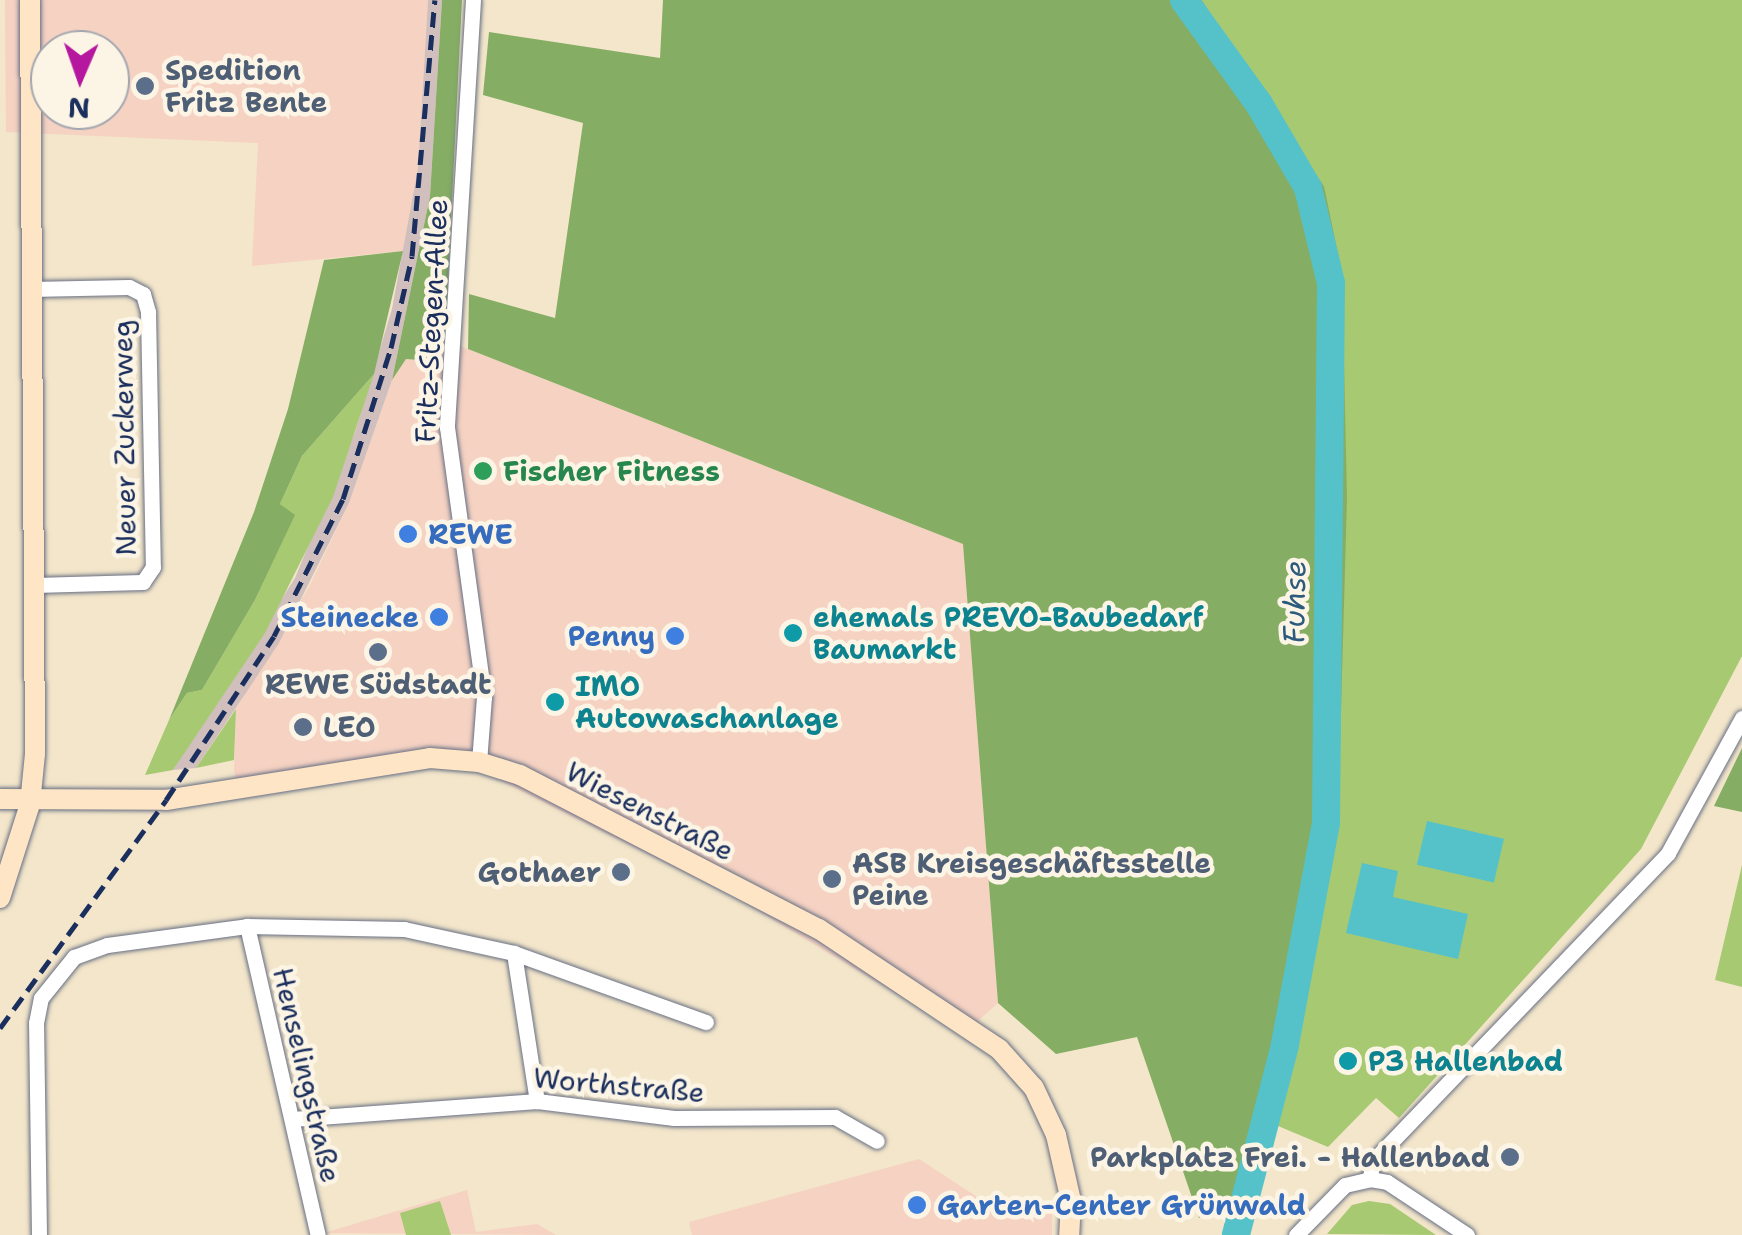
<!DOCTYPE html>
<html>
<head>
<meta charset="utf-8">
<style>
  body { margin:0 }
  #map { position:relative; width:1742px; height:1235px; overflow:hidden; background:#f3e6ca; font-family:"Shantell Sans",sans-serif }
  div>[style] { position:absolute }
  .built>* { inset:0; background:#f5d2c2 }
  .industrial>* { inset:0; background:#d1bfbd }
  .green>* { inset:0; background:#a7c972 }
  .forest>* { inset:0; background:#85ad64 }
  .water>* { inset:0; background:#55c2ca; transform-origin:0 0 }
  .river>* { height:28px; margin:-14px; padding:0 14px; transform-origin:14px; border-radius:14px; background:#55c2ca }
  .roads { filter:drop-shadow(0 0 2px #676f84) drop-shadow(0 0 2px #676f84) }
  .street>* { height:15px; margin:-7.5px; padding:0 7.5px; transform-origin:7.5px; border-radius:7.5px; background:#fff }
  .secondary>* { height:20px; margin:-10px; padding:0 10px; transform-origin:10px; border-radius:10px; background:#fee5c5 }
  .rail>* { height:5px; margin-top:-2.5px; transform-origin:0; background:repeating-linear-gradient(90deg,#1b2f5e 0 15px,transparent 0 23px) }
  .dots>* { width:28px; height:28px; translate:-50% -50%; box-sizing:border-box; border:5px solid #fcf5e5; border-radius:50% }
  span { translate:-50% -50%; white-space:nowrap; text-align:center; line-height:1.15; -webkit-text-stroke:9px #fcf5e5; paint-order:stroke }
  .service-label { font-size:28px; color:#4e5e75; font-weight:700 }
  .left { translate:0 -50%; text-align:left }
  .right { translate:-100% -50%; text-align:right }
  .street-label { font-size:28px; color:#1b2f5e }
  .leisure-label { font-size:28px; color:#27864d; font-weight:700 }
  .shop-label { font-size:28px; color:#366cbe; font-weight:700 }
  .culture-label { font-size:28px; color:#0d838f; font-weight:700 }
  .water-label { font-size:30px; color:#2c5b7e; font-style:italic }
  .north { position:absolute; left:30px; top:30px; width:100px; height:100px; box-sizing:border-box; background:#fcf5e5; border:2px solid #a2a6af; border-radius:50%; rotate:182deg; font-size:28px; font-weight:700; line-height:40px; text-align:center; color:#1b2f5e }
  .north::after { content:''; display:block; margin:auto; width:35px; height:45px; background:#b5179e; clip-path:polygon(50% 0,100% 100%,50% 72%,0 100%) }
</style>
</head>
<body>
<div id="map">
  <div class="built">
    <div style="clip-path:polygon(evenodd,5px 0,428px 0,418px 168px,403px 251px,252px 266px,258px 143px,6px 132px,5px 0,50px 50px,110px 50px,110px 110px,50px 110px,50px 50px)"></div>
    <div style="clip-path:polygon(445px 340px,963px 544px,998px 1003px,964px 1034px,738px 899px,481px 771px,435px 767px,240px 792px,234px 772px,236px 709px,309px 587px,349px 503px,392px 380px,406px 359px)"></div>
    <div style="clip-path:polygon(919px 1159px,991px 1206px,1016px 1215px,1052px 1214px,1052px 1235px,692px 1235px,689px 1222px)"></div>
    <div style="clip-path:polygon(467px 1190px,476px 1232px,537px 1224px,556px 1235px,324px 1233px)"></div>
  </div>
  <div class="industrial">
    <div style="clip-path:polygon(428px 0,442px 0,430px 196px,392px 380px,349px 503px,279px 643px,196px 768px,173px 770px,295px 578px,355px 432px,392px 309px,418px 168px)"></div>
  </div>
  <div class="green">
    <div style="clip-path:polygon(1202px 0,1742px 0,1742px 656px,1641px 849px,1399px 1118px,1376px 1098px,1328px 1147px,1271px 1123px,1338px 820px,1324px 186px)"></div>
    <div style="clip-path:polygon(374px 374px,333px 497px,265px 633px,173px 770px,145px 775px,169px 720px,187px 693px,202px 690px,255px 600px,294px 516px,280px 504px,302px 456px)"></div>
    <div style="clip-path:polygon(236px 709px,234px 760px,196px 768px)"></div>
    <div style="clip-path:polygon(1742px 865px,1742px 987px,1715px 980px)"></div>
    <div style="clip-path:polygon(440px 1201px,451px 1235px,406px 1235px,400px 1213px)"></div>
    <div style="clip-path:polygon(1369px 1201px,1390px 1204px,1436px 1235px,1327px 1234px,1352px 1205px)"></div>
  </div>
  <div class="forest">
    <div style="clip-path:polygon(442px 0,462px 0,445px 340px,434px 361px,406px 359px,392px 380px,430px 196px)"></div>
    <div style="clip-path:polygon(663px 0,1202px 0,1324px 186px,1342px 273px,1347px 498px,1338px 820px,1255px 1189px,1199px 1218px,1137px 1037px,1056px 1054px,998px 1003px,963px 544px,468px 349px,469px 294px,555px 318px,583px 123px,483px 95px,489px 32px,660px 58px)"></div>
    <div style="clip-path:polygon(403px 251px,374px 374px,302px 456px,280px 504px,295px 515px,255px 600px,202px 690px,187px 693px,169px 720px,254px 512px,288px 409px,324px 260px)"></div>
    <div style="clip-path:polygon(1742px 748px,1742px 812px,1714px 806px)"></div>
  </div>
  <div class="water">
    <div style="left:1427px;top:821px;width:79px;height:45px;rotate:13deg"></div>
    <div style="clip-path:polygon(1362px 863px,1398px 871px,1393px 897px,1468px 914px,1458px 959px,1346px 933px)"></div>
  </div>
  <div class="river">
    <div style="left:1184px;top:0;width:128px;rotate:54.2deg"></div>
    <div style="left:1259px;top:104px;width:97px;rotate:59.7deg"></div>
    <div style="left:1308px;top:188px;width:98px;rotate:76.4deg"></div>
    <div style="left:1331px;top:283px;width:540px;rotate:90.53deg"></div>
    <div style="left:1326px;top:823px;width:226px;rotate:100.5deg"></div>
    <div style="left:1285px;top:1045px;width:196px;rotate:104.5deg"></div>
  </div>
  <div class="roads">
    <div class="street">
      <div style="left:473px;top:0;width:428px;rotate:93.5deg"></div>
      <div style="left:447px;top:427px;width:273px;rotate:82.2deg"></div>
      <div style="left:484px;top:697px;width:65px;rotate:94.4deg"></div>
      <div style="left:30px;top:289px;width:99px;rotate:-1.2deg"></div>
      <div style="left:129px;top:287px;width:16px;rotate:27deg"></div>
      <div style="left:143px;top:294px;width:19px;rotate:74deg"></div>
      <div style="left:148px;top:312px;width:255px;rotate:88.9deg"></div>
      <div style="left:153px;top:567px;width:18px;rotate:124deg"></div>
      <div style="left:143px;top:582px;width:110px;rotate:178.4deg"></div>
      <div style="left:247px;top:926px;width:317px;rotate:77.1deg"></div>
      <div style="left:514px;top:953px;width:150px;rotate:81.2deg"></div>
      <div style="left:292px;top:1119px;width:246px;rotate:-4.2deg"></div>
      <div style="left:537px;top:1101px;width:138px;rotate:7.1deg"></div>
      <div style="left:674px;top:1118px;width:161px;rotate:-0.4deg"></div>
      <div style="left:835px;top:1117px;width:48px;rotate:29.7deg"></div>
      <div style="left:1370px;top:1179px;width:17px;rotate:-83deg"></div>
      <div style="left:1372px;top:1162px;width:428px;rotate:-46.2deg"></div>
      <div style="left:1668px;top:853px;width:154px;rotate:-61.3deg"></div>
      <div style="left:39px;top:1235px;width:212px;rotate:-90.8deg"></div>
      <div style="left:36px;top:1023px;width:25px;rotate:-79deg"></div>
      <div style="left:41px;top:998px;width:53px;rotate:-51.2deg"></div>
      <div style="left:74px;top:957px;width:35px;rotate:-20deg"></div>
      <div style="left:107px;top:945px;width:141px;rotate:-7.7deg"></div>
      <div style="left:247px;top:926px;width:157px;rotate:1.1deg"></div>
      <div style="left:404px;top:929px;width:113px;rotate:12.3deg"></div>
      <div style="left:514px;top:953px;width:204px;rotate:19.8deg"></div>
      <div style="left:1296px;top:1235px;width:70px;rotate:-45.6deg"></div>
      <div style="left:1345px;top:1185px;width:26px;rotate:-13deg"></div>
      <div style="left:1370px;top:1179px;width:17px;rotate:10deg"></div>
      <div style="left:1387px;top:1182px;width:96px;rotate:33.5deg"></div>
    </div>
    <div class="secondary">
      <div style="left:0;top:799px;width:166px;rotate:0.3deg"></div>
      <div style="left:166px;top:800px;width:267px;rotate:-9deg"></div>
      <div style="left:430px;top:758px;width:49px;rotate:4.7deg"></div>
      <div style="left:479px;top:762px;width:43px;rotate:17.6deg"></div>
      <div style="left:520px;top:775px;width:336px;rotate:27.3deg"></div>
      <div style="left:819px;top:929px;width:216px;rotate:33.7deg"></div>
      <div style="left:999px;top:1049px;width:52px;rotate:48.1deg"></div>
      <div style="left:1034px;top:1088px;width:52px;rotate:64.9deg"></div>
      <div style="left:1056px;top:1135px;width:68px;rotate:77.2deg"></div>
      <div style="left:1071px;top:1201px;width:34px;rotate:93deg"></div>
      <div style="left:0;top:898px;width:99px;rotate:-72.3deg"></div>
      <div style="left:30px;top:804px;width:50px;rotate:-84.3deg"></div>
      <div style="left:35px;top:754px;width:754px;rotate:-90.38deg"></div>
    </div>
  </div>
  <div class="rail">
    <div style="left:0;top:1028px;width:282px;rotate:-53.9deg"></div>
    <div style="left:166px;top:800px;width:196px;rotate:-56.6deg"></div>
    <div style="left:274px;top:636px;width:153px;rotate:-63.3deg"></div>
    <div style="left:343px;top:499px;width:158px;rotate:-72.4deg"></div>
    <div style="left:391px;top:348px;width:94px;rotate:-77.1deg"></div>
    <div style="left:412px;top:256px;width:257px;rotate:-84.9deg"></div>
  </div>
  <div class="dots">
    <div style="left:145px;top:86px;background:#5c6f8a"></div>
    <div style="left:483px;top:471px;background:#2e9e5b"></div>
    <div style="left:408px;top:534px;background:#3f7fe0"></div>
    <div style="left:439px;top:617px;background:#3f7fe0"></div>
    <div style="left:793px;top:633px;background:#0f9aa8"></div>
    <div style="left:675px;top:636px;background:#3f7fe0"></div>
    <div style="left:378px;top:652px;background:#5c6f8a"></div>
    <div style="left:555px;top:702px;background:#0f9aa8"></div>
    <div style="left:303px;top:727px;background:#5c6f8a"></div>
    <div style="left:621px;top:872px;background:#5c6f8a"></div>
    <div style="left:832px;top:879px;background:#5c6f8a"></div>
    <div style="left:1348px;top:1061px;background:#0f9aa8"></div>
    <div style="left:1510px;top:1157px;background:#5c6f8a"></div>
    <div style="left:917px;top:1205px;background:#3f7fe0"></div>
  </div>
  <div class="service-label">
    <span class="left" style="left:165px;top:86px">Spedition<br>Fritz Bente</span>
    <span style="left:378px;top:684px">REWE Südstadt</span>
    <span class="left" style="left:323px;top:727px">LEO</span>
    <span class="left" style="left:852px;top:879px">ASB Kreisgeschäftsstelle<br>Peine</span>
    <span class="right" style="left:601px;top:872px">Gothaer</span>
    <span class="right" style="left:1490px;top:1157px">Parkplatz Frei. - Hallenbad</span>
  </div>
  <div class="street-label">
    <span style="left:431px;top:321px;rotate:-87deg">Fritz-Stegen-Allee</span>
    <span style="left:124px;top:438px;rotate:-91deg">Neuer Zuckerweg</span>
    <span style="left:650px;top:811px;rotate:27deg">Wiesenstraße</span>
    <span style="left:307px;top:1075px;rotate:77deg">Henselingstraße</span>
    <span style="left:619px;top:1085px;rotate:5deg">Worthstraße</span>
  </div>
  <div class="leisure-label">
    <span class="left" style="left:503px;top:471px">Fischer Fitness</span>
  </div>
  <div class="shop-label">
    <span class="left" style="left:428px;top:534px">REWE</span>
    <span class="right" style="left:419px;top:617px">Steinecke</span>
    <span class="right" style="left:655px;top:636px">Penny</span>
    <span class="left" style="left:937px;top:1205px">Garten-Center Grünwald</span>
  </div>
  <div class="culture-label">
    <span class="left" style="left:813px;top:633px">ehemals PREVO-Baubedarf<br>Baumarkt</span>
    <span class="left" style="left:575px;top:702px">IMO<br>Autowaschanlage</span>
    <span class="left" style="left:1368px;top:1061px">P3 Hallenbad</span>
  </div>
  <div class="water-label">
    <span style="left:1295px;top:602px;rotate:-89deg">Fuhse</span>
  </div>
  <div class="north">N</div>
</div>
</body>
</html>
